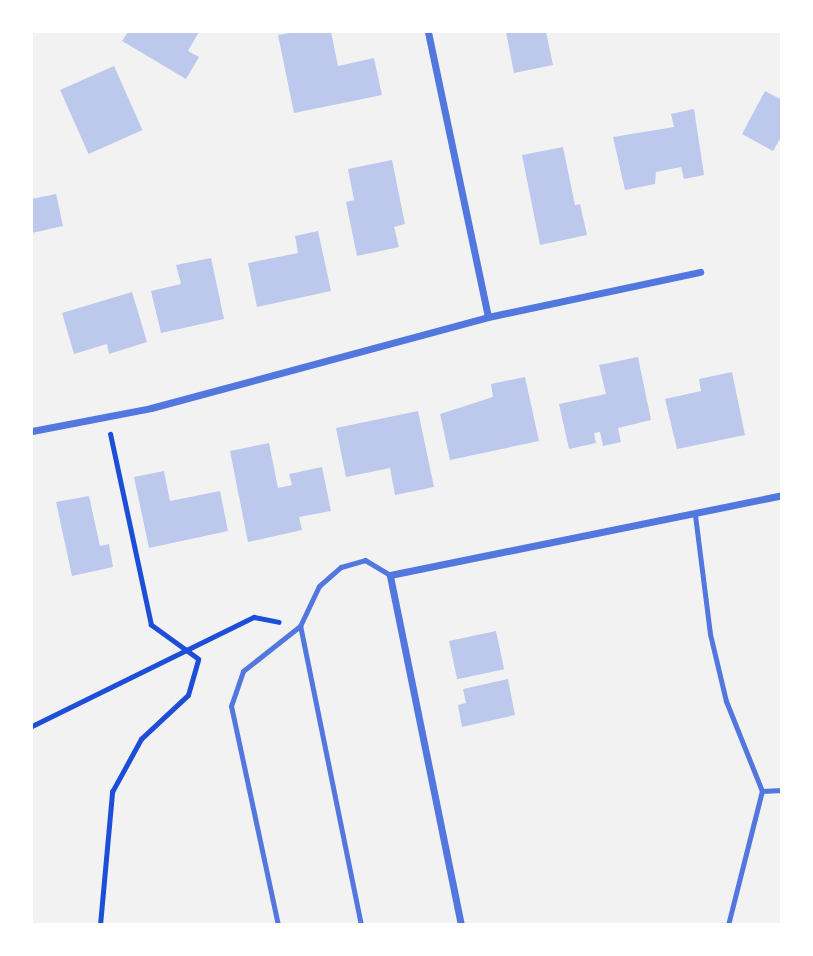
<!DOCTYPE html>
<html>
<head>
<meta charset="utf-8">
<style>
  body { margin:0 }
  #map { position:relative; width:813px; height:956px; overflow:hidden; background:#f2f2f2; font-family:"Alegreya Sans",sans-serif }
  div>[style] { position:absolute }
  .building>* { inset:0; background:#bdc9ec; transform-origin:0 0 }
  .path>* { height:4.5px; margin:-2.25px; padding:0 2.25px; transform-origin:2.25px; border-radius:2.25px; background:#1d4ed8 }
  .service>* { height:5px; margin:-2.5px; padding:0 2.5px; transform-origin:2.5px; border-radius:2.5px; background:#5277de }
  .minor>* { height:7px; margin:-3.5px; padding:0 3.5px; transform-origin:3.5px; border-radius:3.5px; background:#5277de }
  span { translate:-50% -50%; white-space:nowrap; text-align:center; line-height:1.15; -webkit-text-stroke:5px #fff; paint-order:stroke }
  .frame { position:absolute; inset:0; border:33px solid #fff; pointer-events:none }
</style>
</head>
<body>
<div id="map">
  <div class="building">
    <div style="clip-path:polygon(128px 32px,199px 32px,188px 51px,199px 57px,186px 79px,122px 41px)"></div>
    <div style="clip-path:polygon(296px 32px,331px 32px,338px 66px,374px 58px,382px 95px,294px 113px,278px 35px)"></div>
    <div style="clip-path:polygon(506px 32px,546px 32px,553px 65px,514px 73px)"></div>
    <div style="left:114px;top:66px;width:70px;height:59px;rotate:66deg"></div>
    <div style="clip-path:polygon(765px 91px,782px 100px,782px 135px,773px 151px,742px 134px)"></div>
    <div style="clip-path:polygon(694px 109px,704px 175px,684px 179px,681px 167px,656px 172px,655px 184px,625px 190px,613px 137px,674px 127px,671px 114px)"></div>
    <div style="clip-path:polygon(563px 147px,575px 205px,580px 204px,587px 235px,540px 245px,522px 155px)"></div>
    <div style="clip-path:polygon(392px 160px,405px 224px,394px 227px,399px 247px,357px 256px,346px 202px,354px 200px,348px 169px)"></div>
    <div style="clip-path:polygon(56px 194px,63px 226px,32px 233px,32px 199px)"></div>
    <div style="clip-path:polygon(318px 231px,331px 291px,257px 307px,248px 263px,298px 253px,295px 236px)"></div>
    <div style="clip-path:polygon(211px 258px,224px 319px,161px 333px,151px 291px,181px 284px,176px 265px)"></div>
    <div style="clip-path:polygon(132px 292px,147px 342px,109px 354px,107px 344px,74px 354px,62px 313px)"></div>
    <div style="clip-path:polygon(638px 357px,651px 420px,618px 428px,621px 442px,603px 446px,600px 432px,594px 433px,596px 443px,569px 449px,559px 404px,606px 394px,599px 365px)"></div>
    <div style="clip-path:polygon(732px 372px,745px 435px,677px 449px,665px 399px,701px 391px,699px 379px)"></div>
    <div style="clip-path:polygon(525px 377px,539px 441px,450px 460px,440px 414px,493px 397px,491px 384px)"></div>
    <div style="clip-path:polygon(418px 411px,434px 487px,395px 495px,390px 468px,346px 477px,336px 428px)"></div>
    <div style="clip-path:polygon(269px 443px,278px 488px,292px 485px,289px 474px,322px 467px,331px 511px,299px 517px,302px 530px,248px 542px,230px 451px)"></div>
    <div style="clip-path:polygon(164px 471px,170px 501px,220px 491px,228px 531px,149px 548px,134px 477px)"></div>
    <div style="clip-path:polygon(89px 496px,100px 546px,109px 544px,113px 567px,72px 576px,56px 502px)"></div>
    <div style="left:496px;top:631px;width:39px;height:48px;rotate:78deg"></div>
    <div style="clip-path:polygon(508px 679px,515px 715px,462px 727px,458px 705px,466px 703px,463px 689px)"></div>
  </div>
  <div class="path">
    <div style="left:32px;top:726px;width:247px;rotate:-26.2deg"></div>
    <div style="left:254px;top:617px;width:25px;rotate:11deg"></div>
    <div style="left:100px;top:925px;width:134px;rotate:-84.8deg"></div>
    <div style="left:112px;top:792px;width:60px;rotate:-61.3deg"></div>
    <div style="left:141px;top:739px;width:64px;rotate:-43.1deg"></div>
    <div style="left:188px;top:695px;width:37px;rotate:-74deg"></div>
    <div style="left:198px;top:659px;width:58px;rotate:-144.1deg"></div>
    <div style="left:151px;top:625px;width:195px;rotate:-102.1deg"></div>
  </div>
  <div class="service">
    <div style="left:695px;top:515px;width:120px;rotate:82.8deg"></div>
    <div style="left:710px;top:634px;width:69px;rotate:76.6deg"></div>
    <div style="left:726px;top:701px;width:97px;rotate:68.2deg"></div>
    <div style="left:278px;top:925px;width:224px;rotate:-102.1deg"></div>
    <div style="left:231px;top:706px;width:37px;rotate:-71deg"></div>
    <div style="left:243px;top:671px;width:73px;rotate:-38.3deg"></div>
    <div style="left:361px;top:925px;width:305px;rotate:-101.5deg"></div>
    <div style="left:300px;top:626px;width:44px;rotate:-64.6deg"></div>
    <div style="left:319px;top:586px;width:29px;rotate:-41deg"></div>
    <div style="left:341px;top:567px;width:25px;rotate:-16deg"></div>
    <div style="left:365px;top:560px;width:29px;rotate:31deg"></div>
    <div style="left:728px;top:925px;width:138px;rotate:-75.8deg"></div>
    <div style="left:762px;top:791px;width:20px;rotate:-3deg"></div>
  </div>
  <div class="minor">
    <div style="left:428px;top:32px;width:291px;rotate:78.1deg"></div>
    <div style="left:32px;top:431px;width:121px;rotate:-10.9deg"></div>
    <div style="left:151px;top:408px;width:349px;rotate:-15.1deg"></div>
    <div style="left:488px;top:317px;width:217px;rotate:-12deg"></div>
    <div style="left:461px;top:925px;width:357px;rotate:-101.5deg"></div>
    <div style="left:390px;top:575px;width:400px;rotate:-11.5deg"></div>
  </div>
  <div class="frame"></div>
</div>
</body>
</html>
